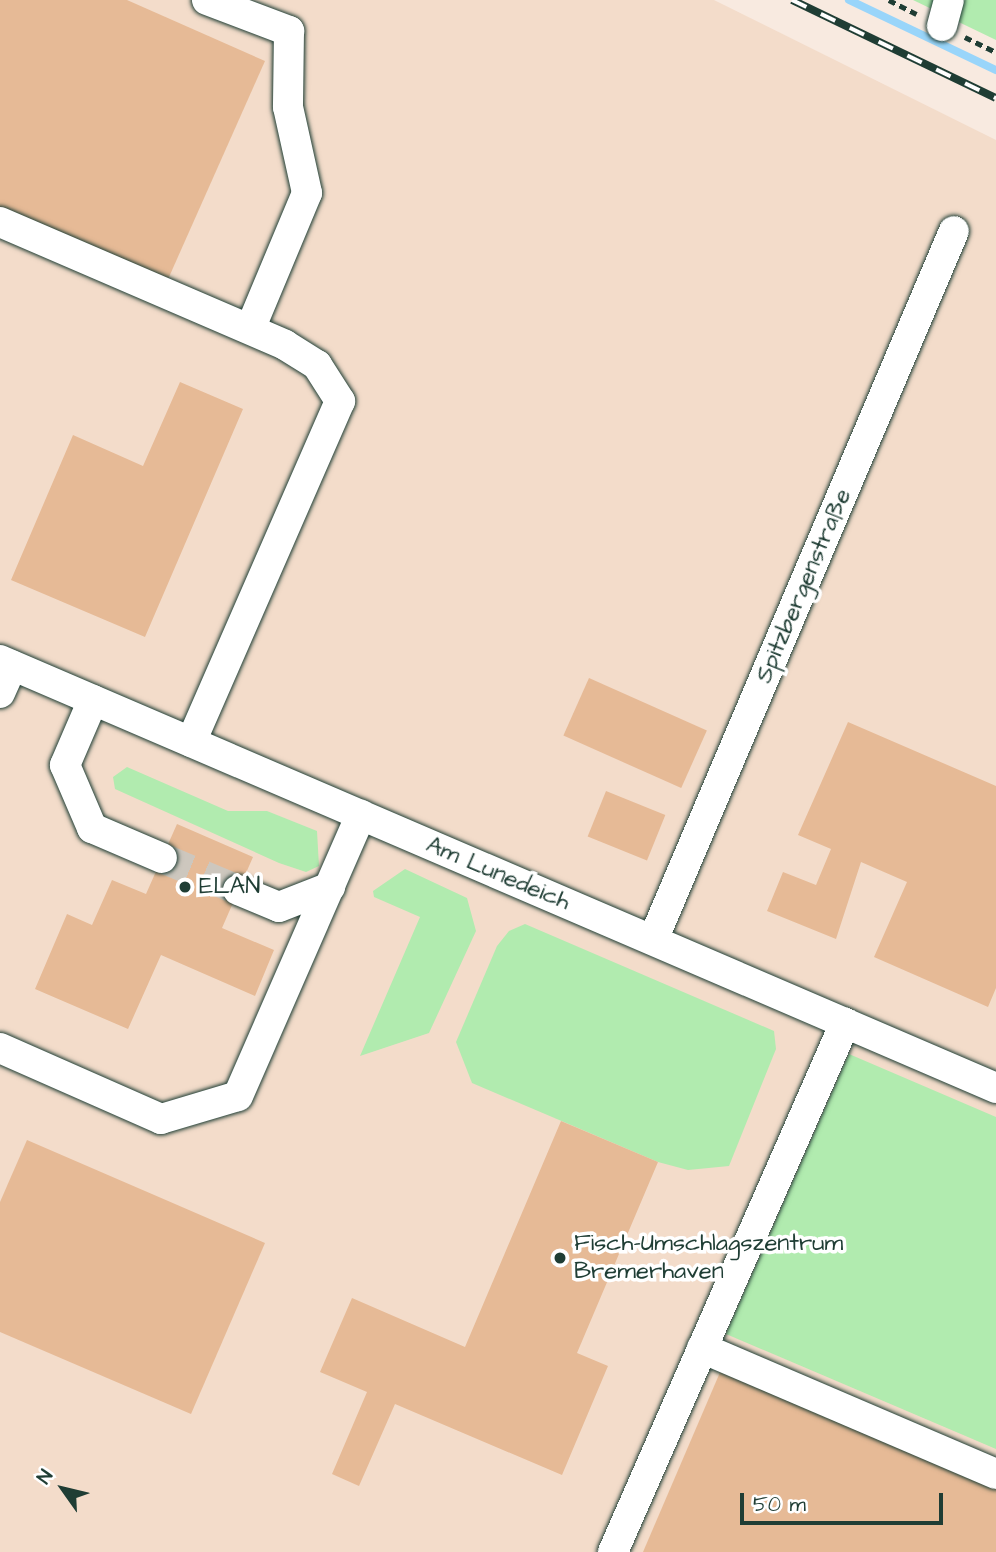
<!DOCTYPE html>
<html>
<head>
<meta charset="utf-8">
<style>
  body { margin:0 }
  #map { position:relative; width:996px; height:1552px; overflow:hidden; background:#f8eae0; font-family:"Architects Daughter",sans-serif }
  div>[style] { position:absolute }
  .built>* { inset:0; background:#f3dcca }
  .green>* { inset:0; background:#b1ebaf }
  .stream>* { height:8px; margin:-4px; padding:0 4px; transform-origin:4px; border-radius:4px; background:#99d5fa }
  .building>* { inset:0; background:#e6ba96; transform-origin:0 0 }
  .minor-tunnel>* { height:30px; margin-top:-15px; transform-origin:0; background:repeating-linear-gradient(90deg,#cdc7be 0 30px,transparent 0 45px) }
  .path>* { height:4.5px; margin-top:-2.25px; transform-origin:0; background:repeating-linear-gradient(90deg,#1f3d34 0 7px,transparent 0 12px) }
  .roads { filter:drop-shadow(0 0 2px #1f3d34) drop-shadow(0 0 2px #1f3d34) }
  .minor>* { height:30px; margin:-15px; padding:0 15px; transform-origin:15px; border-radius:15px; background:#fff }
  .rail>* { height:8px; margin-top:-4px; transform-origin:0; background:repeating-linear-gradient(90deg,#fff 0 16px,#1f3d34 0 32px); box-sizing:border-box; border-block:2px solid #1f3d34 }
  .dots>* { width:19px; height:19px; translate:-50% -50%; box-sizing:border-box; border:4px solid #fff; border-radius:50% }
  span { translate:-50% -50%; white-space:nowrap; text-align:center; line-height:1.15; -webkit-text-stroke:7px #fff; paint-order:stroke }
  .street-label { font-size:24px; color:#1f3d34 }
  .poi-label { font-size:24px; color:#1f3d34 }
  .left { translate:0 -50%; text-align:left }
  .north { position:absolute; left:28px; top:1454px; width:70px; height:70px; -webkit-text-stroke:5px #fff; paint-order:stroke; rotate:304deg; font-size:19px; font-weight:700; line-height:28px; text-align:center; color:#1f3d34 }
  .north::after { content:''; display:block; margin:auto; width:24px; height:32px; background:#1f3d34; clip-path:polygon(50% 0,100% 100%,50% 72%,0 100%) }
  .scale { position:absolute; left:740px; top:1493px; width:203px; height:32px; box-sizing:border-box; border:4px solid #1f3d34; border-top:0; padding-left:9px; font-size:21px; line-height:24px; white-space:nowrap; color:#1f3d34; -webkit-text-stroke:5px #fff; paint-order:stroke }
</style>
</head>
<body>
<div id="map">
  <div class="built">
    <div style="clip-path:polygon(0 0,714px 0,996px 140px,996px 1552px,0 1552px)"></div>
  </div>
  <div class="green">
    <div style="clip-path:polygon(913px 0,996px 0,996px 40px)"></div>
    <div style="clip-path:polygon(127px 767px,228px 811px,267px 811px,317px 831px,319px 866px,306px 872px,279px 863px,115px 789px,113px 777px)"></div>
    <div style="clip-path:polygon(405px 869px,467px 898px,476px 931px,429px 1033px,360px 1056px,420px 917px,374px 897px,373px 891px)"></div>
    <div style="clip-path:polygon(525px 924px,774px 1031px,776px 1049px,729px 1166px,688px 1170px,658px 1162px,472px 1083px,456px 1042px,497px 946px,509px 931px)"></div>
    <div style="clip-path:polygon(849px 1054px,996px 1117px,996px 1449px,726px 1334px)"></div>
  </div>
  <div class="stream">
    <div style="left:849px;top:0;width:163px;rotate:25.5deg"></div>
  </div>
  <div class="building">
    <div style="clip-path:polygon(0 0,127px 0,265px 61px,165px 286px,0 213px)"></div>
    <div style="clip-path:polygon(180px 382px,243px 409px,145px 637px,11px 580px,73px 435px,143px 466px)"></div>
    <div style="left:589px;top:678px;width:129px;height:63px;rotate:24deg"></div>
    <div style="clip-path:polygon(848px 722px,996px 786px,996px 988px,988px 1007px,874px 957px,907px 882px,861px 862px,836px 939px,767px 911px,783px 872px,816px 885px,831px 849px,798px 835px)"></div>
    <div style="left:606px;top:791px;width:64px;height:49px;rotate:22deg"></div>
    <div style="clip-path:polygon(177px 824px,253px 857px,222px 928px,274px 950px,255px 996px,161px 955px,128px 1029px,35px 989px,67px 914px,92px 925px,112px 880px,146px 894px)"></div>
    <div style="clip-path:polygon(561px 1121px,658px 1162px,577px 1353px,608px 1366px,562px 1475px,395px 1404px,359px 1486px,332px 1474px,367px 1392px,320px 1372px,352px 1298px,465px 1347px)"></div>
    <div style="clip-path:polygon(27px 1140px,265px 1243px,191px 1414px,0 1332px,0 1202px)"></div>
    <div style="clip-path:polygon(721px 1370px,996px 1487px,996px 1552px,643px 1552px)"></div>
  </div>
  <div class="minor-tunnel">
    <div style="left:162px;top:858px;width:82px;rotate:22.8deg"></div>
  </div>
  <div class="path">
    <div style="left:889px;top:0;width:31px;rotate:27deg"></div>
    <div style="left:965px;top:37px;width:34px;rotate:26deg"></div>
  </div>
  <div class="roads">
    <div class="minor">
      <div style="left:207px;top:0;width:88px;rotate:20.7deg"></div>
      <div style="left:289px;top:31px;width:76px;rotate:90.8deg"></div>
      <div style="left:288px;top:107px;width:88px;rotate:77.5deg"></div>
      <div style="left:307px;top:193px;width:147px;rotate:112.7deg"></div>
      <div style="left:942px;top:26px;width:27px;rotate:-75deg"></div>
      <div style="left:0;top:222px;width:310px;rotate:23.3deg"></div>
      <div style="left:285px;top:345px;width:38px;rotate:32deg"></div>
      <div style="left:317px;top:365px;width:43px;rotate:57.4deg"></div>
      <div style="left:340px;top:401px;width:372px;rotate:113.6deg"></div>
      <div style="left:0;top:660px;width:1084px;rotate:23.25deg"></div>
      <div style="left:0;top:693px;width:30px;rotate:-66deg"></div>
      <div style="left:93px;top:700px;width:71px;rotate:113.3deg"></div>
      <div style="left:65px;top:765px;width:69px;rotate:66.8deg"></div>
      <div style="left:92px;top:828px;width:76px;rotate:23.2deg"></div>
      <div style="left:238px;top:890px;width:44px;rotate:22.5deg"></div>
      <div style="left:279px;top:907px;width:55px;rotate:-21.4deg"></div>
      <div style="left:653px;top:940px;width:770px;rotate:-67deg"></div>
      <div style="left:0;top:1048px;width:176px;rotate:23.8deg"></div>
      <div style="left:161px;top:1119px;width:80px;rotate:-16.6deg"></div>
      <div style="left:238px;top:1096px;width:307px;rotate:-66.4deg"></div>
      <div style="left:702px;top:1348px;width:320px;rotate:23.2deg"></div>
      <div style="left:613px;top:1552px;width:578px;rotate:-66.32deg"></div>
    </div>
  </div>
  <div class="rail">
    <div style="left:792px;top:0;width:226px;rotate:25.7deg"></div>
  </div>
  <div class="dots">
    <div style="left:185px;top:887px;background:#1f3d34"></div>
    <div style="left:560px;top:1258px;background:#1f3d34"></div>
  </div>
  <div class="street-label">
    <span style="left:804px;top:586px;rotate:-67deg">Spitzbergenstraße</span>
    <span style="left:498px;top:874px;rotate:23deg">Am Lunedeich</span>
  </div>
  <div class="poi-label">
    <span class="left" style="left:199px;top:887px">ELAN</span>
    <span class="left" style="left:574px;top:1258px">Fisch-Umschlagszentrum<br>Bremerhaven</span>
  </div>
  <div class="north">N</div>
  <div class="scale">50 m</div>
</div>
</body>
</html>
